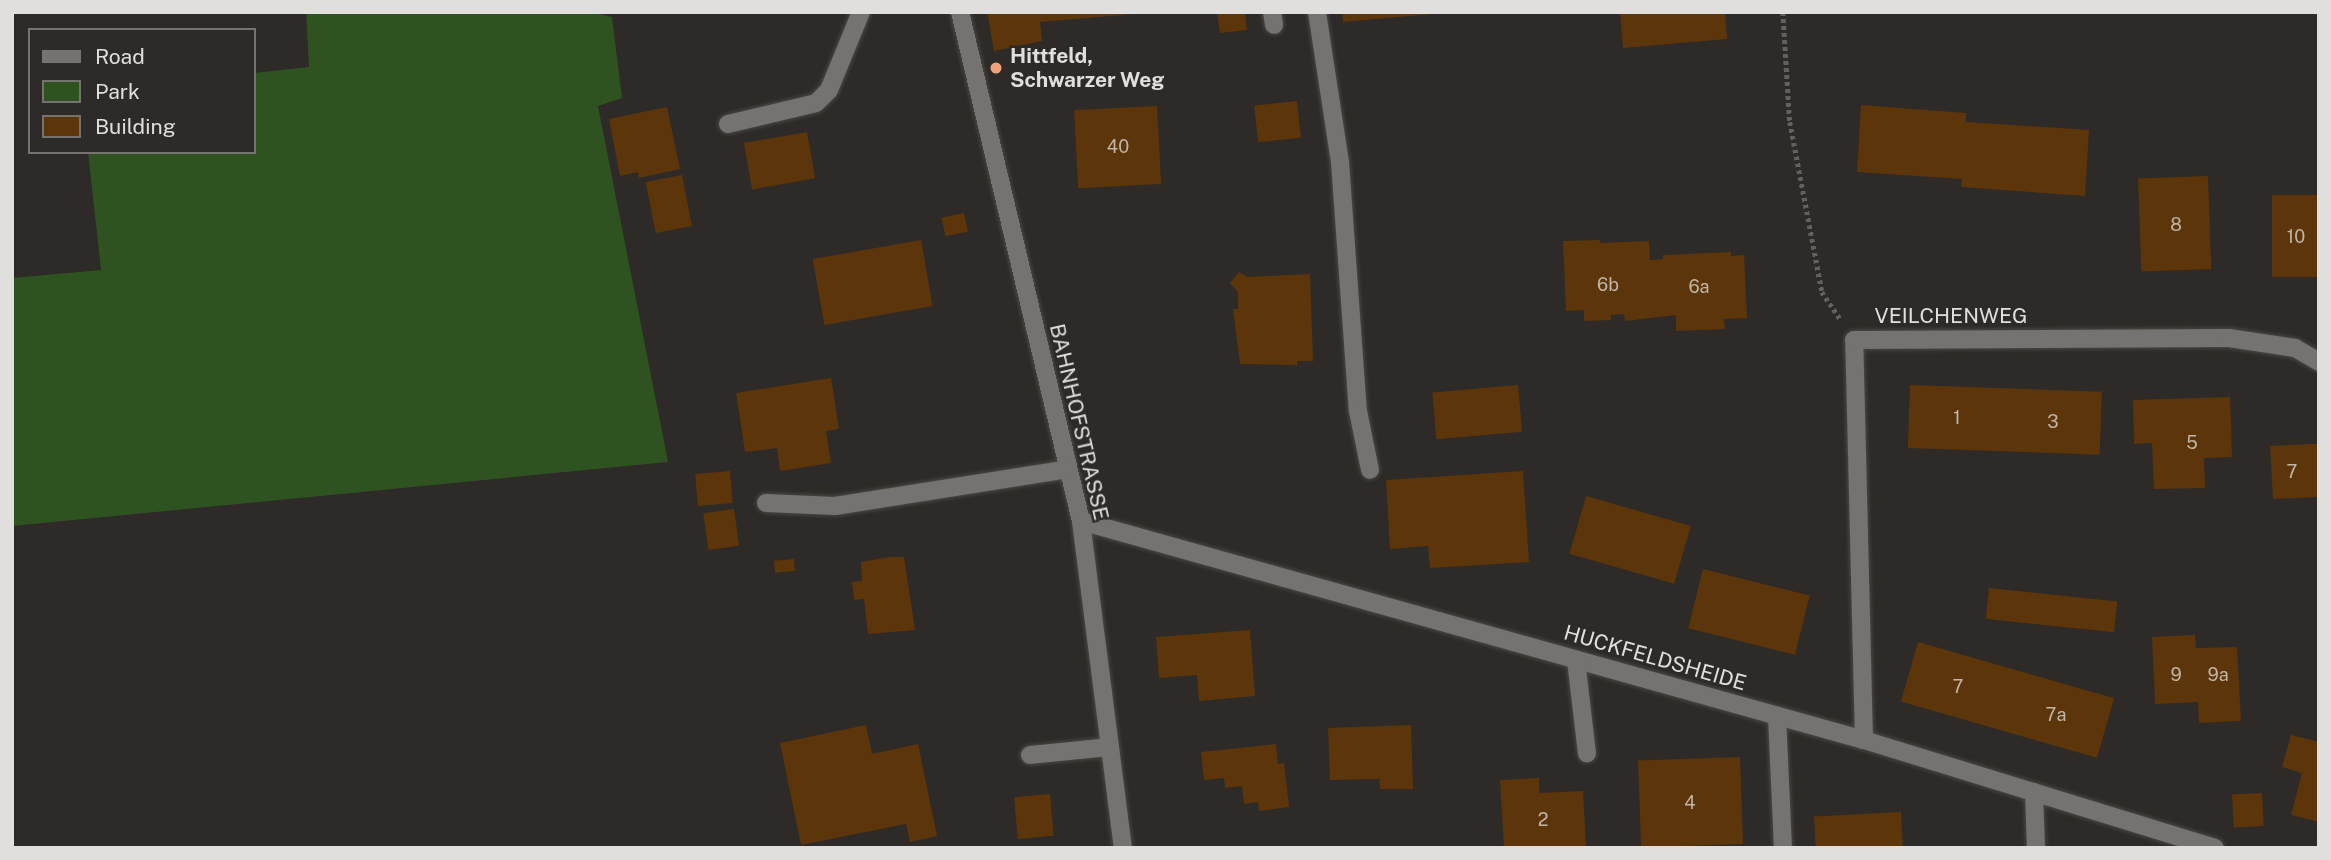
<!DOCTYPE html>
<html>
<head>
<meta charset="utf-8">
<style>
  body { margin:0 }
  #map { position:relative; width:2331px; height:860px; overflow:hidden; background:#2d2a27; font-family:"Public Sans",sans-serif }
  div>[style] { position:absolute }
  .green>* { inset:0; background:#2e5321 }
  .building>* { inset:0; background:#5c360a; transform-origin:0 0 }
  .path>* { height:4.5px; margin-top:-2.25px; transform-origin:0; background:repeating-linear-gradient(90deg,#63615e 0 3.5px,transparent 0 7px) }
  .roads { filter:drop-shadow(0 0 2px #4a4744) drop-shadow(0 0 2px #4a4744) }
  .minor>* { height:18px; margin:-9px; padding:0 9px; transform-origin:9px; border-radius:9px; background:#747371 }
  .dots>* { width:19px; height:19px; translate:-50% -50%; box-sizing:border-box; border:4px solid #2d2a27; border-radius:50% }
  span { translate:-50% -50%; white-space:nowrap; text-align:center; line-height:1.15; -webkit-text-stroke:5px #2d2a27; paint-order:stroke }
  .number-label { font-size:18px; color:#c0b5a8 }
  .number-label span { -webkit-text-stroke-width:0 }
  .poi-label { font-size:21px; color:#e1dfdd; font-weight:700 }
  .left { translate:0 -50%; text-align:left }
  .street-label { font-size:21px; color:#e1dfdd }
  .frame { position:absolute; inset:0; border:14px solid #e1dfdd; pointer-events:none }
  .legend { position:absolute; left:28px; top:28px; width:228px; height:126px; box-sizing:border-box; background:#2d2a27; border:2px solid #757270; margin:0; padding:9px 12px; list-style:none; font-size:21px; color:#e1dfdd }
  .legend li { display:flex; align-items:center; gap:14px; height:35px }
  .legend b { width:35px; border:2px solid #757270 }
</style>
</head>
<body>
<div id="map">
  <div class="green">
    <div style="clip-path:polygon(306px 12px,591px 12px,612px 17px,622px 98px,598px 106px,668px 462px,12px 526px,12px 278px,101px 270px,88px 152px,254px 152px,254px 73px,309px 67px)"></div>
  </div>
  <div class="building">
    <div style="clip-path:polygon(987px 12px,1133px 12px,1134px 14px,1040px 22px,1042px 41px,994px 51px)"></div>
    <div style="clip-path:polygon(1217px 12px,1245px 12px,1247px 30px,1220px 33px)"></div>
    <div style="clip-path:polygon(1342px 12px,1432px 12px,1432px 14px,1343px 22px)"></div>
    <div style="clip-path:polygon(1620px 12px,1725px 12px,1727px 39px,1623px 48px)"></div>
    <div style="left:1297px;top:101px;width:37px;height:43px;rotate:84deg"></div>
    <div style="clip-path:polygon(1861px 105px,1966px 113px,1966px 122px,2089px 130px,2085px 196px,1961px 187px,1962px 179px,1857px 172px)"></div>
    <div style="left:1157px;top:106px;width:78px;height:83px;rotate:87deg"></div>
    <div style="clip-path:polygon(667px 107px,680px 169px,639px 178px,638px 172px,620px 176px,609px 119px)"></div>
    <div style="left:807px;top:132px;width:47px;height:64px;rotate:80deg"></div>
    <div style="left:682px;top:175px;width:52px;height:37px;rotate:79deg"></div>
    <div style="left:2208px;top:176px;width:93px;height:70px;rotate:88deg"></div>
    <div style="left:2319px;top:195px;width:82px;height:47px;rotate:90deg"></div>
    <div style="left:964px;top:213px;width:19px;height:23px;rotate:78deg"></div>
    <div style="left:921px;top:240px;width:67px;height:110px;rotate:80deg"></div>
    <div style="clip-path:polygon(1600px 240px,1600px 243px,1649px 241px,1650px 260px,1663px 259px,1663px 255px,1731px 252px,1731px 256px,1744px 255px,1747px 318px,1724px 319px,1725px 329px,1676px 331px,1676px 315px,1625px 321px,1624px 314px,1611px 315px,1611px 320px,1584px 321px,1584px 310px,1566px 311px,1563px 241px)"></div>
    <div style="clip-path:polygon(1239px 272px,1247px 277px,1310px 274px,1313px 361px,1297px 361px,1297px 365px,1240px 364px,1233px 309px,1238px 309px,1238px 292px,1230px 283px)"></div>
    <div style="clip-path:polygon(831px 378px,839px 429px,826px 431px,831px 463px,780px 471px,777px 448px,745px 452px,736px 393px)"></div>
    <div style="left:1518px;top:385px;width:47px;height:86px;rotate:85deg"></div>
    <div style="left:1910px;top:385px;width:192px;height:63px;rotate:2deg"></div>
    <div style="clip-path:polygon(2230px 397px,2232px 457px,2204px 458px,2205px 488px,2154px 489px,2152px 443px,2134px 444px,2133px 400px)"></div>
    <div style="clip-path:polygon(2311px 444px,2319px 444px,2319px 497px,2273px 499px,2270px 446px)"></div>
    <div style="left:730px;top:471px;width:32px;height:35px;rotate:85deg"></div>
    <div style="clip-path:polygon(1523px 471px,1529px 562px,1430px 568px,1428px 546px,1390px 549px,1386px 480px)"></div>
    <div style="left:1586px;top:496px;width:109px;height:60px;rotate:16deg"></div>
    <div style="left:734px;top:509px;width:37px;height:31px;rotate:82deg"></div>
    <div style="clip-path:polygon(890px 557px,904px 557px,915px 630px,868px 634px,864px 599px,854px 600px,852px 582px,862px 581px,861px 562px)"></div>
    <div style="left:794px;top:559px;width:12px;height:20px;rotate:85deg"></div>
    <div style="left:1703px;top:569px;width:110px;height:61px;rotate:14deg"></div>
    <div style="left:1989px;top:588px;width:129px;height:31px;rotate:6deg"></div>
    <div style="clip-path:polygon(1250px 630px,1255px 696px,1199px 701px,1197px 675px,1159px 678px,1156px 637px)"></div>
    <div style="clip-path:polygon(2195px 635px,2196px 648px,2237px 647px,2241px 721px,2199px 723px,2198px 702px,2155px 704px,2152px 637px)"></div>
    <div style="left:1918px;top:642px;width:204px;height:62px;rotate:16deg"></div>
    <div style="clip-path:polygon(866px 725px,872px 754px,918px 744px,937px 836px,910px 842px,906px 824px,801px 845px,780px 743px)"></div>
    <div style="clip-path:polygon(1411px 725px,1413px 789px,1380px 789px,1379px 779px,1330px 780px,1328px 728px)"></div>
    <div style="clip-path:polygon(2291px 735px,2319px 742px,2319px 822px,2291px 815px,2302px 773px,2282px 767px)"></div>
    <div style="clip-path:polygon(1276px 744px,1278px 764px,1284px 763px,1289px 807px,1259px 811px,1258px 802px,1244px 804px,1242px 786px,1225px 788px,1224px 778px,1204px 780px,1201px 752px)"></div>
    <div style="left:1740px;top:757px;width:87px;height:102px;rotate:88deg"></div>
    <div style="clip-path:polygon(1539px 778px,1539px 793px,1583px 791px,1586px 847px,1504px 848px,1500px 780px)"></div>
    <div style="left:2262px;top:793px;width:33px;height:30px;rotate:87deg"></div>
    <div style="left:1050px;top:794px;width:42px;height:36px;rotate:85deg"></div>
    <div style="left:1901px;top:812px;width:36px;height:87px;rotate:87deg"></div>
  </div>
  <div class="path">
    <div style="left:1783px;top:12px;width:110px;rotate:86.4deg"></div>
    <div style="left:1790px;top:122px;width:173px;rotate:79.3deg"></div>
    <div style="left:1822px;top:292px;width:32px;rotate:56deg"></div>
  </div>
  <div class="roads">
    <div class="minor">
      <div style="left:960px;top:12px;width:523px;rotate:76.63deg"></div>
      <div style="left:1081px;top:521px;width:330px;rotate:82.7deg"></div>
      <div style="left:1272px;top:12px;width:13px;rotate:81deg"></div>
      <div style="left:1317px;top:12px;width:152px;rotate:81.3deg"></div>
      <div style="left:1340px;top:162px;width:250px;rotate:85.9deg"></div>
      <div style="left:1358px;top:411px;width:60px;rotate:78.5deg"></div>
      <div style="left:728px;top:124px;width:90px;rotate:-13.4deg"></div>
      <div style="left:816px;top:103px;width:18px;rotate:-45deg"></div>
      <div style="left:829px;top:90px;width:84px;rotate:-67.7deg"></div>
      <div style="left:766px;top:503px;width:69px;rotate:2.5deg"></div>
      <div style="left:835px;top:506px;width:236px;rotate:-9deg"></div>
      <div style="left:1081px;top:521px;width:813px;rotate:15.63deg"></div>
      <div style="left:1864px;top:740px;width:367px;rotate:17.1deg"></div>
      <div style="left:1576px;top:660px;width:94px;rotate:83.3deg"></div>
      <div style="left:1777px;top:716px;width:132px;rotate:87.4deg"></div>
      <div style="left:1864px;top:740px;width:400px;rotate:-91.4deg"></div>
      <div style="left:1854px;top:340px;width:375px;rotate:-0.3deg"></div>
      <div style="left:2229px;top:338px;width:67px;rotate:8.6deg"></div>
      <div style="left:2295px;top:348px;width:28px;rotate:30deg"></div>
      <div style="left:1030px;top:755px;width:80px;rotate:-5.7deg"></div>
      <div style="left:2034px;top:792px;width:56px;rotate:88deg"></div>
    </div>
  </div>
  <div class="dots">
    <div style="left:996px;top:68px;background:#f0a27b"></div>
  </div>
  <div class="number-label">
    <span style="left:1118px;top:147px">40</span>
    <span style="left:2176px;top:225px">8</span>
    <span style="left:2296px;top:237px">10</span>
    <span style="left:1608px;top:285px">6b</span>
    <span style="left:1699px;top:287px">6a</span>
    <span style="left:1957px;top:418px">1</span>
    <span style="left:2053px;top:422px">3</span>
    <span style="left:2192px;top:443px">5</span>
    <span style="left:2292px;top:472px">7</span>
    <span style="left:2176px;top:675px">9</span>
    <span style="left:2218px;top:675px">9a</span>
    <span style="left:1958px;top:687px">7</span>
    <span style="left:2056px;top:715px">7a</span>
    <span style="left:1690px;top:803px">4</span>
    <span style="left:1543px;top:820px">2</span>
  </div>
  <div class="poi-label">
    <span class="left" style="left:1010px;top:68px">Hittfeld,<br>Schwarzer Weg</span>
  </div>
  <div class="street-label">
    <span style="left:1951px;top:316px">VEILCHENWEG</span>
    <span style="left:1079px;top:422px;rotate:77deg">BAHNHOFSTRASSE</span>
    <span style="left:1655px;top:658px;rotate:16deg">HUCKFELDSHEIDE</span>
  </div>
  <div class="frame"></div>
  <ul class="legend">
  <li><b style="height:9px;background:#747371"></b>Road</li>
  <li><b style="height:19px;background:#2e5321"></b>Park</li>
  <li><b style="height:19px;background:#5c360a"></b>Building</li>
  </ul>
</div>
</body>
</html>
